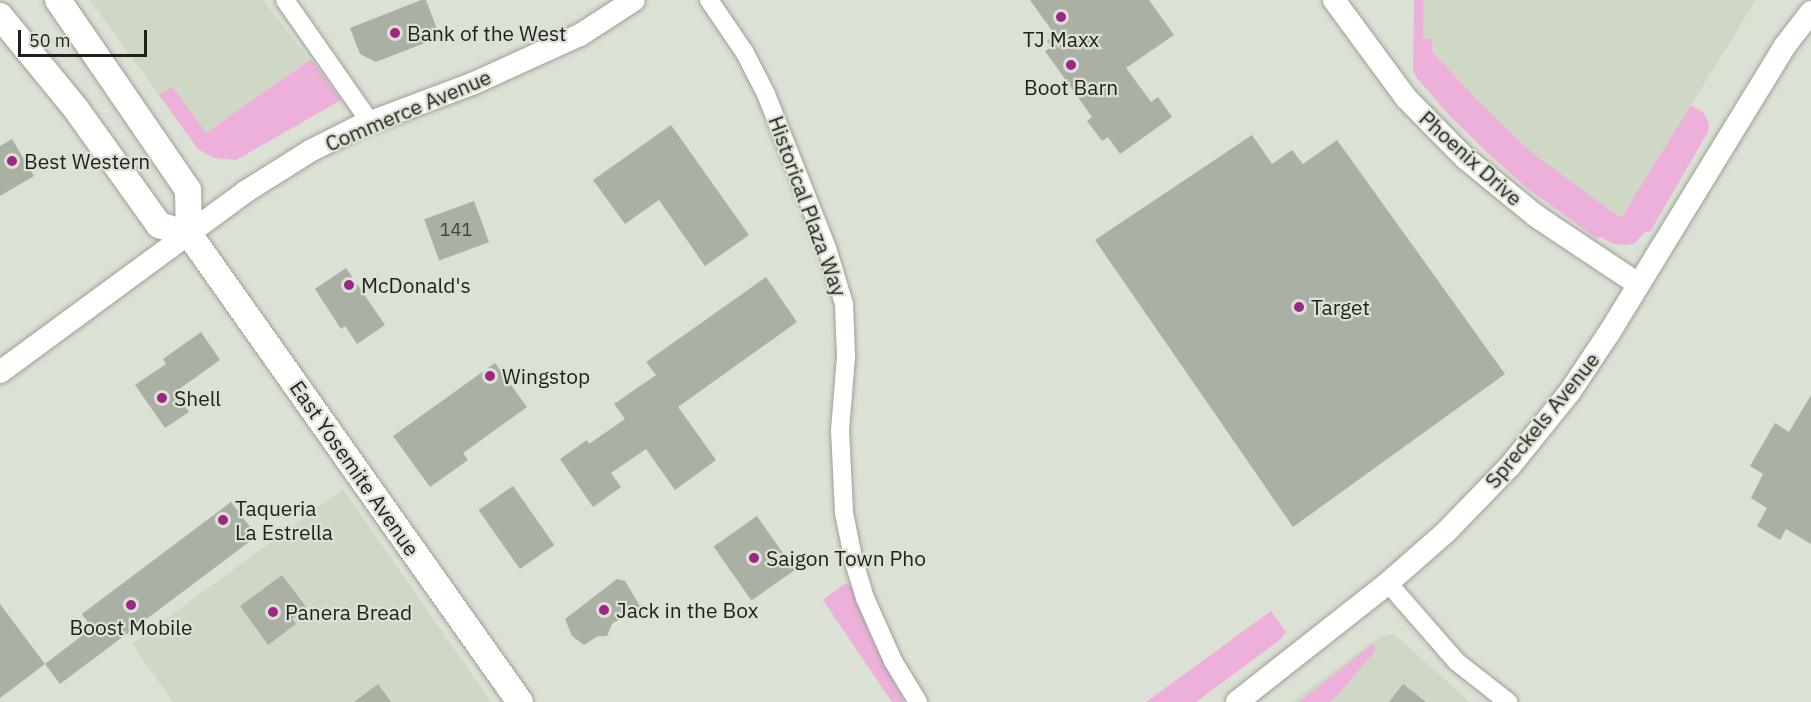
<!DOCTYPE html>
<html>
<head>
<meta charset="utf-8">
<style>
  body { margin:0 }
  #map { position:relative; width:1811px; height:702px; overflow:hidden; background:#dbe1d4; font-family:"IBM Plex Sans",sans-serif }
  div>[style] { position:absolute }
  .built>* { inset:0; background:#cfd8c4 }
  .green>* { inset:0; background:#edb0da }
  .building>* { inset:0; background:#aab0a4; transform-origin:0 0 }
  .roads { filter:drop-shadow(0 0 2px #9ca295) drop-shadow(0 0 2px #9ca295) }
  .minor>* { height:18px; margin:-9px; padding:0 9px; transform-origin:9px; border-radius:9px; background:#fff }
  .tertiary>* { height:22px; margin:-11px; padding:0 11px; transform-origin:11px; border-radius:11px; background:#fff }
  .secondary>* { height:26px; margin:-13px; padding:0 13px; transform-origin:13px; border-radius:13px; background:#fff }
  .dots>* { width:16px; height:16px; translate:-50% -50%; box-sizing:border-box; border:3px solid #dbe1d4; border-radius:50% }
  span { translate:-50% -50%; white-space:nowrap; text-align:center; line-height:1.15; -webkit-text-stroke:4.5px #dbe1d4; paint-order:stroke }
  .number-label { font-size:18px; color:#41453e }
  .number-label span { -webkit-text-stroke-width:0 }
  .poi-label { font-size:21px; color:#1e211c }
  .left { translate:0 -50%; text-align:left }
  .street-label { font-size:21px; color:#1e211c }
  .scale { position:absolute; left:18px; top:30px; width:129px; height:27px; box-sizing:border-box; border:3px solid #1e211c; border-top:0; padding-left:8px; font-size:18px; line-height:21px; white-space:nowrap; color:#1e211c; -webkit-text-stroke:4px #dbe1d4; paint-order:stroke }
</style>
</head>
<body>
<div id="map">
  <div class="built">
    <div style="clip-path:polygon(90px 0,263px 0,309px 60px,206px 134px,172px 86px,159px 95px)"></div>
    <div style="clip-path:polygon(1424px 0,1756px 0,1621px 218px,1531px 152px,1478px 101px,1432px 50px,1432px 39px,1423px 39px)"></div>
    <div style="clip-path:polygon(343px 489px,491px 702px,173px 702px,132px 644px)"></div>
    <div style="clip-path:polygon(1394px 634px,1470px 702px,1292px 702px,1369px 644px,1382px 636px)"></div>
  </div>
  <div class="green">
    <div style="clip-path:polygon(1414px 0,1424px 0,1423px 39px,1432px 39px,1432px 51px,1478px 101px,1531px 152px,1621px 218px,1691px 105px,1704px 113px,1709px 124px,1708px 132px,1650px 232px,1646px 231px,1634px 244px,1626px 245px,1613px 244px,1601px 237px,1596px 238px,1527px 188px,1492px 157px,1449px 115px,1416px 77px,1413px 70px)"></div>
    <div style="clip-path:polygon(311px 59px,341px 100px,236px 160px,214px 158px,198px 149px,159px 95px,172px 86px,206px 133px)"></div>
    <div style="clip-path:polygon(846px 583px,853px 587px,870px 635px,904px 702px,892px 702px,823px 600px)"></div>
    <div style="clip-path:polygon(1271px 611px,1286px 632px,1281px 639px,1196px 702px,1146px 702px)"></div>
    <div style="clip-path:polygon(1374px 643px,1375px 651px,1335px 698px,1330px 702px,1299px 702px)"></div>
  </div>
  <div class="building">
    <div style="clip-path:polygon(421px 0,426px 0,440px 37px,376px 62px,360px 54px,350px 28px)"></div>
    <div style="clip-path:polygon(1030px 0,1149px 0,1174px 35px,1126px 68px,1151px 102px,1158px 97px,1172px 117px,1120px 154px,1108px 137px,1102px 141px,1087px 121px,1092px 117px,1045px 51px,1051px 47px,1047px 41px,1055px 35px)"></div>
    <div style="clip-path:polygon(671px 125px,749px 235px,705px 266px,659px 200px,625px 224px,593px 180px)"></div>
    <div style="clip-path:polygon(1252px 135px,1272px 164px,1292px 150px,1303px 164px,1337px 140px,1505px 374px,1293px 527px,1095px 240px)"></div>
    <div style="clip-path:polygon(12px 139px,34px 176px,0 196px,0 146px)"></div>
    <div style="left:474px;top:201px;width:44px;height:53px;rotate:70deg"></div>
    <div style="clip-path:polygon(346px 268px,385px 325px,357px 344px,345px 326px,341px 329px,315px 289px)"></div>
    <div style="clip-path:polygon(766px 277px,797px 322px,678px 407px,716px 460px,675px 490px,646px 449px,611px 473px,621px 487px,593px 507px,560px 459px,587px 440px,589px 444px,625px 419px,614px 404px,656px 375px,646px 362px)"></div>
    <div style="clip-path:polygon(201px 332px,220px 360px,175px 392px,189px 412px,165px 428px,135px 385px,166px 364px,163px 359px)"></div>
    <div style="clip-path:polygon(495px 363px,527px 407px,463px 453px,468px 460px,430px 487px,393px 436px)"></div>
    <div style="clip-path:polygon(1811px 395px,1811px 544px,1786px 529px,1780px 540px,1757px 526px,1767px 508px,1751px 498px,1763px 474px,1750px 466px,1775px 423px,1789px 432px)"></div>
    <div style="left:513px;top:486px;width:72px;height:42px;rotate:55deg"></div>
    <div style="clip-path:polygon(231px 502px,257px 536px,60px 684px,45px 664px,92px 628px,82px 614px)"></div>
    <div style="left:757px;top:516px;width:66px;height:53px;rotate:55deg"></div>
    <div style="clip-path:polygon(282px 575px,307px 608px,292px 619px,296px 624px,268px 645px,240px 606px)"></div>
    <div style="clip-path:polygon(617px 579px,625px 581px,640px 606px,612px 624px,607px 636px,598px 636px,584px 645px,572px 636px,565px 619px)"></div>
    <div style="clip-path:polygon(0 604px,45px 664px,0 698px)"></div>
    <div style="clip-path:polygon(378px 684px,391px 702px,354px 702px)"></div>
    <div style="clip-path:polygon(1403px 684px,1426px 702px,1389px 702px)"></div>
  </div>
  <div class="roads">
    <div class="minor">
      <div style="left:285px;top:0;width:149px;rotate:55.1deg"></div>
      <div style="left:709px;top:0;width:64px;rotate:55.8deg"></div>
      <div style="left:745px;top:53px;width:46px;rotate:62.9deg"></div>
      <div style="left:766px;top:94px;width:166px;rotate:68.4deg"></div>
      <div style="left:827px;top:248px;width:59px;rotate:73.1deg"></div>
      <div style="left:844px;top:304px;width:53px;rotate:87.8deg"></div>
      <div style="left:846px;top:357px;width:73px;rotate:94.7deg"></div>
      <div style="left:840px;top:430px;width:83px;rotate:87.2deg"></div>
      <div style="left:844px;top:513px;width:50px;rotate:78.5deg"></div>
      <div style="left:854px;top:562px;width:38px;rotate:73deg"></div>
      <div style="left:865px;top:598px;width:69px;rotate:66deg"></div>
      <div style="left:893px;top:661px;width:48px;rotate:58.6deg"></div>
      <div style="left:1388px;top:583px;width:105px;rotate:48.9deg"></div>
      <div style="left:1457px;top:662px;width:65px;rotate:38.1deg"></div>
    </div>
    <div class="tertiary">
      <div style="left:1334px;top:0;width:122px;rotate:53.7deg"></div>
      <div style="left:1406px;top:98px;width:84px;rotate:45.5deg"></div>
      <div style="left:1465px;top:158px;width:92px;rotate:39.2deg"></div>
      <div style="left:1536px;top:216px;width:123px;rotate:33.7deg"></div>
      <div style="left:0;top:372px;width:304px;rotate:-36.3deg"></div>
      <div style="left:245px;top:192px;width:77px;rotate:-32.2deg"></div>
      <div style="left:310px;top:151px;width:56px;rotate:-26.6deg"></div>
      <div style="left:360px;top:126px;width:120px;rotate:-20.6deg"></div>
      <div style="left:472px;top:84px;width:119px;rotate:-24.4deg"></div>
      <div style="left:580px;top:35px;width:64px;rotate:-32.9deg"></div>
      <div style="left:1237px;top:702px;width:192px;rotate:-38.2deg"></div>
      <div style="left:1388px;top:583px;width:76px;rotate:-41.3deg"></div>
      <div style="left:1445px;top:533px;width:93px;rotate:-45.9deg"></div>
      <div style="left:1510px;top:466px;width:94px;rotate:-51.1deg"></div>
      <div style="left:1569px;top:393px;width:72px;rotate:-56.3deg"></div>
      <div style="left:1609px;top:333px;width:335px;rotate:-58.5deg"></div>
      <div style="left:1784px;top:47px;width:44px;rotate:-52.4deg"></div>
    </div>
    <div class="secondary">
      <div style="left:58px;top:0;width:230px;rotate:55.6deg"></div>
      <div style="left:188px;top:190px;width:44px;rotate:88.7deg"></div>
      <div style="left:189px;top:234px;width:573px;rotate:54.73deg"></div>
      <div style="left:0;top:16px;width:120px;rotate:50.7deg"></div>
      <div style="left:76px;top:109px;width:143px;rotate:54.4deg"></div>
      <div style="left:159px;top:225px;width:31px;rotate:17deg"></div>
    </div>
  </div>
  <div class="dots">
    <div style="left:1061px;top:17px;background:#9c2883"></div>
    <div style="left:395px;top:33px;background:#9c2883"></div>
    <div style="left:1071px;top:65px;background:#9c2883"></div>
    <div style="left:12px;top:161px;background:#9c2883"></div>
    <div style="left:349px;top:285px;background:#9c2883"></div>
    <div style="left:1299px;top:307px;background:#9c2883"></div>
    <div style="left:490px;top:376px;background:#9c2883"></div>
    <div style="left:162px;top:398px;background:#9c2883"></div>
    <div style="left:223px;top:520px;background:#9c2883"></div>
    <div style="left:754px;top:558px;background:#9c2883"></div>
    <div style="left:131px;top:605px;background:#9c2883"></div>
    <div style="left:604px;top:610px;background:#9c2883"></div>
    <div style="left:273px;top:612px;background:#9c2883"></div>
  </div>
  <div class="number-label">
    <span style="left:456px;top:230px">141</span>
  </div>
  <div class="poi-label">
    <span class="left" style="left:407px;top:33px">Bank of the West</span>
    <span style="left:1061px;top:39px">TJ Maxx</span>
    <span style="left:1071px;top:87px">Boot Barn</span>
    <span class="left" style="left:24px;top:161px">Best Western</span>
    <span class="left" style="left:361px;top:285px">McDonald's</span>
    <span class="left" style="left:1311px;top:307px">Target</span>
    <span class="left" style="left:502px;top:376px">Wingstop</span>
    <span class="left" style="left:174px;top:398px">Shell</span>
    <span class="left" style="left:235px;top:520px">Taqueria<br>La Estrella</span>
    <span class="left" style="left:766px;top:558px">Saigon Town Pho</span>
    <span class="left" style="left:616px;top:610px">Jack in the Box</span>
    <span class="left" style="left:285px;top:612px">Panera Bread</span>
    <span style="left:131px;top:627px">Boost Mobile</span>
  </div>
  <div class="street-label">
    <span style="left:408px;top:110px;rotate:-23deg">Commerce Avenue</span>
    <span style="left:1471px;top:158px;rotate:42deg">Phoenix Drive</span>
    <span style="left:808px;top:206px;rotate:70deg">Historical Plaza Way</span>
    <span style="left:1542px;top:420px;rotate:-51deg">Spreckels Avenue</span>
    <span style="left:355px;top:468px;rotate:55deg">East Yosemite Avenue</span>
  </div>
  <div class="scale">50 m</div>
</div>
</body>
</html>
